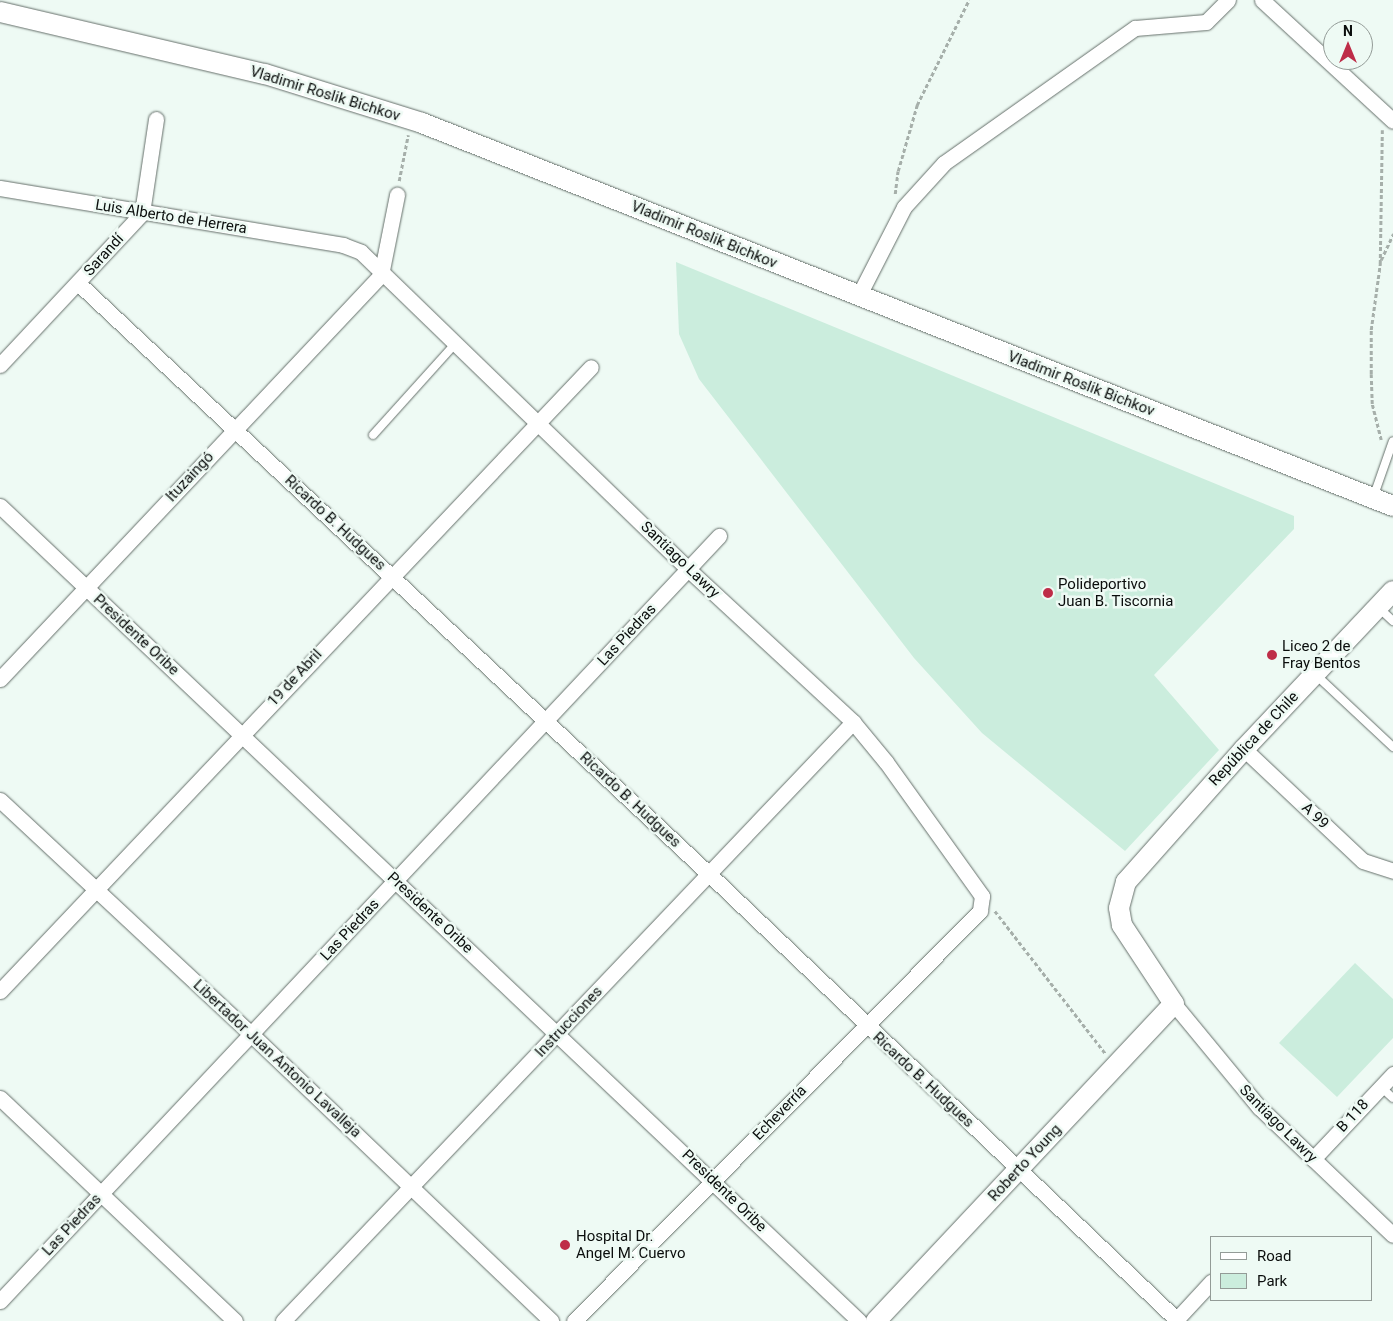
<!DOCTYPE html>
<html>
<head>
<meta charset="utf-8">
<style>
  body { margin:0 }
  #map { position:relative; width:1393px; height:1321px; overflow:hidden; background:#eefaf4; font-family:Roboto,sans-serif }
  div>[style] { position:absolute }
  .green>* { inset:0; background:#cbeddd }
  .path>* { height:2.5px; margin-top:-1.25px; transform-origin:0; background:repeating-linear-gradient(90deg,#a6afaa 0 4px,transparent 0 6.5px) }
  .roads { filter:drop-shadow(0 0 1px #656f6a) drop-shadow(0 0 1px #656f6a) }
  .service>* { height:8px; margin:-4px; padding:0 4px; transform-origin:4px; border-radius:4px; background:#fff }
  .minor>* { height:15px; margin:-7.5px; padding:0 7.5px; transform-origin:7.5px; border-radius:7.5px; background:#fff }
  .tertiary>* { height:20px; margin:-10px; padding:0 10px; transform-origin:10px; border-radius:10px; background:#fff }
  .dots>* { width:14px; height:14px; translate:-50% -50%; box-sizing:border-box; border:2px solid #eefaf4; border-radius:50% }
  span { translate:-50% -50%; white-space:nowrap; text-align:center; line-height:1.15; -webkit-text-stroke:5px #eefaf4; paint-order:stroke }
  .street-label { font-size:15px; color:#0a0d0c }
  .poi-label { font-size:15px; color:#0a0d0c }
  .left { translate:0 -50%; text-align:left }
  .legend { position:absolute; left:1210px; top:1236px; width:162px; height:65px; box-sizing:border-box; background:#eefaf4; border:1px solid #939b97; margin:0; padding:6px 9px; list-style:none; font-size:15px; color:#0a0d0c }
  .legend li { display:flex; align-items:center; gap:10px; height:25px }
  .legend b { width:25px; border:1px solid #939b97 }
  .north { position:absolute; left:1323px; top:20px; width:50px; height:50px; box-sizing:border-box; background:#eefaf4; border:1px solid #939b97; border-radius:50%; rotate:0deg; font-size:14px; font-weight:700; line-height:20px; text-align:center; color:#0a0d0c }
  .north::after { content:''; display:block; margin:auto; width:18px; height:22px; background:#be2d48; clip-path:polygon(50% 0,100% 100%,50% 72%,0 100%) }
</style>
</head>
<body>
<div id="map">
  <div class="green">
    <div style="clip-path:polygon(676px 262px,1294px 516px,1294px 529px,1154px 675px,1219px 750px,1125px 851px,982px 733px,914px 658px,699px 379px,679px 334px)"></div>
    <div style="clip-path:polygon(1355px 963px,1393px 999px,1393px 1038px,1337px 1097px,1279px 1043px)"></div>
  </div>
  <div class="path">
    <div style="left:399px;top:181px;width:47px;rotate:-78.9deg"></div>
    <div style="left:895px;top:194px;width:23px;rotate:-83deg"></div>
    <div style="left:898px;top:171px;width:69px;rotate:-73.9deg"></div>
    <div style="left:917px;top:105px;width:117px;rotate:-63.7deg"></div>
    <div style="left:1381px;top:260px;width:29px;rotate:-65deg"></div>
    <div style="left:1381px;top:440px;width:37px;rotate:-104deg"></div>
    <div style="left:1372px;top:404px;width:30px;rotate:-92deg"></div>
    <div style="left:1371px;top:374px;width:44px;rotate:-90deg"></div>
    <div style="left:1371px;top:330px;width:67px;rotate:-82.2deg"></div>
    <div style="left:1380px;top:264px;width:134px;rotate:-89.1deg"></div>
    <div style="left:995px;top:911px;width:180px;rotate:52.2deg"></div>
  </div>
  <div class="roads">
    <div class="service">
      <div style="left:373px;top:435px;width:121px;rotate:-48deg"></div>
      <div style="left:1373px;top:498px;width:60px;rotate:-70.7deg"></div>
      <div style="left:1379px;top:608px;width:19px;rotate:43deg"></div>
      <div style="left:1315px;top:674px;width:107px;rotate:43.1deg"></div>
      <div style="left:1381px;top:1087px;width:16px;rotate:43deg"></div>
    </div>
    <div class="minor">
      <div style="left:1262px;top:0;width:178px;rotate:42.7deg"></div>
      <div style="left:0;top:188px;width:348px;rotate:9.4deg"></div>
      <div style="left:343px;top:245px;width:19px;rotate:21deg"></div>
      <div style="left:361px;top:252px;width:455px;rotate:44.1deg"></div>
      <div style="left:688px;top:569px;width:225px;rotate:42.8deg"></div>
      <div style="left:853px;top:722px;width:52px;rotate:50.5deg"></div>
      <div style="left:886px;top:762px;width:165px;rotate:54.4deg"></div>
      <div style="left:982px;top:896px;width:15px;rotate:98deg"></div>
      <div style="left:980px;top:911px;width:577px;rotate:134.72deg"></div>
      <div style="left:78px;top:283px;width:865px;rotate:43.13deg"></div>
      <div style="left:709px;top:874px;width:648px;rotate:43.62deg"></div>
      <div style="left:858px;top:297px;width:101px;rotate:-62.9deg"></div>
      <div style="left:904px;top:207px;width:59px;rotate:-47.7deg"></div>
      <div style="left:944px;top:163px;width:234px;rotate:-35.3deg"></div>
      <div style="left:1135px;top:28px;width:71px;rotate:-4.8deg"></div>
      <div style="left:1206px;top:22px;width:31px;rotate:-45deg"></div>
      <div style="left:0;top:365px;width:208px;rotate:-46.9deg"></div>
      <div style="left:142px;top:213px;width:95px;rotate:-81.5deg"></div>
      <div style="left:0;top:506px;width:1184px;rotate:43.49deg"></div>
      <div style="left:0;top:679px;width:555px;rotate:-46.68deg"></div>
      <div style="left:381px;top:275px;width:82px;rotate:-78.7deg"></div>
      <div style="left:1244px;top:749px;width:163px;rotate:43.3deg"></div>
      <div style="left:1363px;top:861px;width:32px;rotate:18deg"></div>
      <div style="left:0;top:800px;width:345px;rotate:43deg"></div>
      <div style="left:252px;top:1035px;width:414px;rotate:43.7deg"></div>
      <div style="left:0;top:991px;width:859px;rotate:-46.56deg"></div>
      <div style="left:1174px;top:1004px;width:134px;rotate:50.5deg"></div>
      <div style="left:1259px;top:1107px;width:185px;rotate:43.7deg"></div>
      <div style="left:0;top:1098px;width:324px;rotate:43.5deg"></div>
      <div style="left:1313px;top:1159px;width:117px;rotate:-46.7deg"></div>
      <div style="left:0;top:1301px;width:1050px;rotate:-46.78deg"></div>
      <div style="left:283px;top:1321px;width:827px;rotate:-46.42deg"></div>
      <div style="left:1175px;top:1321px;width:54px;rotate:-47.2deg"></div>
    </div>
    <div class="tertiary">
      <div style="left:0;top:12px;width:272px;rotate:13.2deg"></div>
      <div style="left:265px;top:74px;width:164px;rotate:17.3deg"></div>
      <div style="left:422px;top:123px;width:1044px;rotate:21.53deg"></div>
      <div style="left:876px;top:1321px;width:435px;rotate:-46.8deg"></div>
      <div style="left:1174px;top:1004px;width:95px;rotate:-123.4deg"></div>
      <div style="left:1122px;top:925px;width:17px;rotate:-100deg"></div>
      <div style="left:1119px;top:908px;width:27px;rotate:-75deg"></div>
      <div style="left:1126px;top:882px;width:178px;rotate:-48.4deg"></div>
      <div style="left:1244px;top:749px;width:217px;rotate:-46.7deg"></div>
    </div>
  </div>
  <div class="dots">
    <div style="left:1048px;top:593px;background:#be2d48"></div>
    <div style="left:1272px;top:655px;background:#be2d48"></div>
    <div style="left:565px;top:1245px;background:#be2d48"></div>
  </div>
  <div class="street-label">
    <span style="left:325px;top:94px;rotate:17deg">Vladimir Roslik Bichkov</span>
    <span style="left:171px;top:217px;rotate:9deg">Luis Alberto de Herrera</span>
    <span style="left:704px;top:235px;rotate:22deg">Vladimir Roslik Bichkov</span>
    <span style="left:104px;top:255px;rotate:-48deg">Sarandí</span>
    <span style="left:1081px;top:384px;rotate:21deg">Vladimir Roslik Bichkov</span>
    <span style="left:190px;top:477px;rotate:-47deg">Ituzaingó</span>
    <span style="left:335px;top:523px;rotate:43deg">Ricardo B. Hudgues</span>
    <span style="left:680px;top:560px;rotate:44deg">Santiago Lawry</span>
    <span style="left:136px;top:635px;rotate:43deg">Presidente Oribe</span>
    <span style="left:627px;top:635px;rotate:-47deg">Las Piedras</span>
    <span style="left:295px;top:678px;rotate:-47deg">19 de Abril</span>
    <span style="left:1254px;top:739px;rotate:-47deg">República de Chile</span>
    <span style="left:630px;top:800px;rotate:43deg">Ricardo B. Hudgues</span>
    <span style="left:1315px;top:816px;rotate:43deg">A 99</span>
    <span style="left:430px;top:913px;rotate:43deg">Presidente Oribe</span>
    <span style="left:350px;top:930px;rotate:-47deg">Las Piedras</span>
    <span style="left:569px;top:1022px;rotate:-47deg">Instrucciones</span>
    <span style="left:277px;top:1059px;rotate:43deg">Libertador Juan Antonio Lavalleja</span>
    <span style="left:923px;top:1080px;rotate:43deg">Ricardo B. Hudgues</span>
    <span style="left:780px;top:1113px;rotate:-46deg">Echeverría</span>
    <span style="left:1353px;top:1116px;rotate:-47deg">B 118</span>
    <span style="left:1278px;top:1124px;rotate:45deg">Santiago Lawry</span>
    <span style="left:1025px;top:1163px;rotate:-47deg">Roberto Young</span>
    <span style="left:724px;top:1191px;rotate:44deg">Presidente Oribe</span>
    <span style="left:72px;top:1225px;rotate:-47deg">Las Piedras</span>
  </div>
  <div class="poi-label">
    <span class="left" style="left:1058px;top:593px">Polideportivo<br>Juan B. Tiscornia</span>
    <span class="left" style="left:1282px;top:655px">Liceo 2 de<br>Fray Bentos</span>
    <span class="left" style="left:576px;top:1245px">Hospital Dr.<br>Angel M. Cuervo</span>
  </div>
  <ul class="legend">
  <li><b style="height:6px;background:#fff"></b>Road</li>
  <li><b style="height:14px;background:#cbeddd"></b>Park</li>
  </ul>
  <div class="north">N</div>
</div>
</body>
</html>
